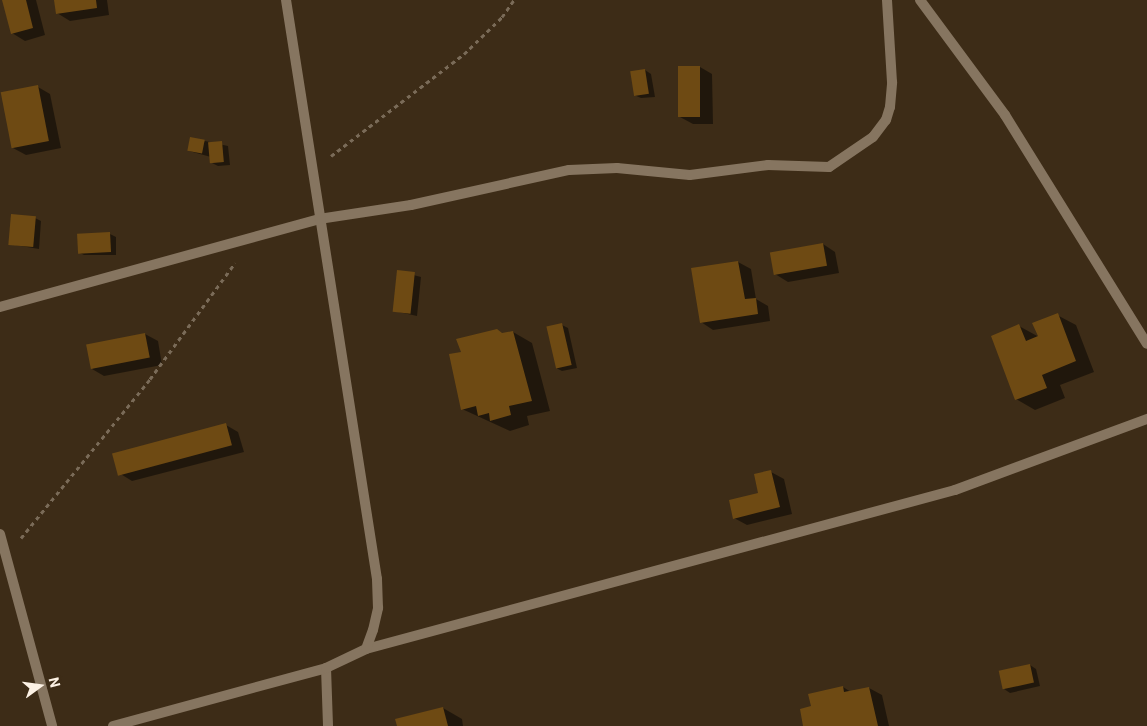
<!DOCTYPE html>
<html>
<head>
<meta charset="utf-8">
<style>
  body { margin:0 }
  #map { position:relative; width:1147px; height:726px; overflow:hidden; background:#3d2c17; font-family:Roboto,sans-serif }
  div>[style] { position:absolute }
  .shadow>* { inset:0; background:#0007 }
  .building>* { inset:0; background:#6e4a13; transform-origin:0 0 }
  .path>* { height:3px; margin-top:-1.5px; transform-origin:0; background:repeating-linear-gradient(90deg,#7a6b58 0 4px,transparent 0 8px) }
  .minor>* { height:10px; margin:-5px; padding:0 5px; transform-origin:5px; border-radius:5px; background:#867560 }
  span { translate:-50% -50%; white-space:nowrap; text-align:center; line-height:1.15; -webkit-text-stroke:5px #3d2c17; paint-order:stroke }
  .north { position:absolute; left:15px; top:661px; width:50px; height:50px; -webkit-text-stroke:4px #3d2c17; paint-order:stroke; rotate:76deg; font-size:14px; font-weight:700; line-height:20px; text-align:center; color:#fcf1e4 }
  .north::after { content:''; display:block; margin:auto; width:18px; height:22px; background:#fcf1e4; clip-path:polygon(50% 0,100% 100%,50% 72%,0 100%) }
</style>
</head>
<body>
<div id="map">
  <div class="shadow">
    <div style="clip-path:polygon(3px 0,36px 0,45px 35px,25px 41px,12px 33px)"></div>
    <div style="clip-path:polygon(55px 0,107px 0,109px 15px,70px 21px,57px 13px)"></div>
    <div style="clip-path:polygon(700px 67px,712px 74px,713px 124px,693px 124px,680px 117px)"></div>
    <div style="clip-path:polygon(645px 70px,651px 74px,655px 97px,641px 98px,634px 95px)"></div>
    <div style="clip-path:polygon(38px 87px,50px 94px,61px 148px,26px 155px,13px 148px)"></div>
    <div style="clip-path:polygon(205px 141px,228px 146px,230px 165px,218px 166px,212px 163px,211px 157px,189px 151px)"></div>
    <div style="clip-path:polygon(35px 218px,41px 221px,39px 249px,9px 244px)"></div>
    <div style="clip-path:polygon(110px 234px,116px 237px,116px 255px,84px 255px,78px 252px)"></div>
    <div style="clip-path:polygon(823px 244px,835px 252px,839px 273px,788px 282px,775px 274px)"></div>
    <div style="clip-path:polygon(738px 262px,751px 269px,756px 299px,768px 306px,770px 321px,713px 330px,701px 322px)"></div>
    <div style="clip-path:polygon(398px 271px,421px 277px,417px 316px,394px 311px)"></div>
    <div style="clip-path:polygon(1057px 315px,1076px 325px,1094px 372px,1060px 385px,1065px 398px,1035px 410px,1016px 399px,1019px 326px,1039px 337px)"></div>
    <div style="clip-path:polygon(562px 325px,568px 328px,577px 368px,562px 371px,556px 368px)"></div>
    <div style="clip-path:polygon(513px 332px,532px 343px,550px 411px,527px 416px,529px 425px,510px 431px,462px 409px,462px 353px)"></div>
    <div style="clip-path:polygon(145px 334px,158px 341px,162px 365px,104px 376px,92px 369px)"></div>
    <div style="clip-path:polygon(226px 425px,238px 432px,244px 452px,132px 481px,119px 473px)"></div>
    <div style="clip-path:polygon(771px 472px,784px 479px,792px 514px,747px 525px,734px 518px,760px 494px)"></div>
    <div style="clip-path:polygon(1030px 665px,1036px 669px,1040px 686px,1010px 693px,1004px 689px)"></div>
    <div style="clip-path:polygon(843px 687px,851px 692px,869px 688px,882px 695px,889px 726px,805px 726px,812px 707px)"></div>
    <div style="clip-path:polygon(443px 708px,462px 719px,463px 726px,399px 726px)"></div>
  </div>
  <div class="building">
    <div style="clip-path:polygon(2px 0,26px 0,33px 28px,11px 34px)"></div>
    <div style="clip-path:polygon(54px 0,96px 0,97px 8px,56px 14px)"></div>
    <div style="left:678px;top:66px;width:22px;height:51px"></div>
    <div style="left:645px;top:69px;width:25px;height:15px;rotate:81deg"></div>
    <div style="left:38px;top:85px;width:57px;height:38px;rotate:79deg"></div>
    <div style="left:190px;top:137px;width:15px;height:14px;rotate:11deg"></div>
    <div style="left:222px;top:141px;width:21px;height:14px;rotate:85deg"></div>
    <div style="left:11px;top:214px;width:25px;height:31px;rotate:5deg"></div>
    <div style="left:110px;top:232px;width:20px;height:33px;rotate:87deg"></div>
    <div style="left:823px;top:243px;width:23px;height:54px;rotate:80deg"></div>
    <div style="clip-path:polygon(738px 261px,745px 299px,756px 298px,758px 314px,700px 323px,691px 268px)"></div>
    <div style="left:397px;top:270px;width:18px;height:42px;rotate:6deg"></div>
    <div style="clip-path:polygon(1058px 313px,1076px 361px,1042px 375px,1047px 388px,1015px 400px,991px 336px,1019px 324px,1026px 341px,1038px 336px,1032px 323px)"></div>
    <div style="left:562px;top:323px;width:43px;height:16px;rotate:77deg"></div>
    <div style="clip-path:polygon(497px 329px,502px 333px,513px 331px,532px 401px,509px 406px,511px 415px,490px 421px,489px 413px,478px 416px,476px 406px,461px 410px,449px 354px,461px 352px,456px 339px)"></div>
    <div style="left:145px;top:333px;width:25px;height:60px;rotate:79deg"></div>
    <div style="left:226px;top:423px;width:23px;height:118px;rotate:75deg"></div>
    <div style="clip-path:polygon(771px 470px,780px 507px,733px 519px,729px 500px,758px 493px,754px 474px)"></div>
    <div style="left:1030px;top:664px;width:19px;height:32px;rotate:78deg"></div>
    <div style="clip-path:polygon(843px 686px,844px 692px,869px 687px,878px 726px,803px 726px,800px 709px,811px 706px,808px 694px)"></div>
    <div style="clip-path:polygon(443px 707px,448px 726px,397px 726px,395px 719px)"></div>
  </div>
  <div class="path">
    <div style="left:331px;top:156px;width:168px;rotate:-37.5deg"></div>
    <div style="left:464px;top:54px;width:53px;rotate:-44.2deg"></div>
    <div style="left:502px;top:17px;width:21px;rotate:-55deg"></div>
    <div style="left:21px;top:538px;width:205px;rotate:-50.9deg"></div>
    <div style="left:150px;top:379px;width:144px;rotate:-53.8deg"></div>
  </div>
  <div class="minor">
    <div style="left:920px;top:0;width:143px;rotate:53.5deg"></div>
    <div style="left:1005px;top:115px;width:269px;rotate:58.2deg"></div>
    <div style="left:0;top:307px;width:331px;rotate:-15.4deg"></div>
    <div style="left:319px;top:219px;width:93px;rotate:-8.7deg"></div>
    <div style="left:411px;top:205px;width:162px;rotate:-12.5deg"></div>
    <div style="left:569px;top:170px;width:48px;rotate:-2.4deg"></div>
    <div style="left:617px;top:168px;width:73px;rotate:5.5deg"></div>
    <div style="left:690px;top:175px;width:79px;rotate:-7.3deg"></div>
    <div style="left:768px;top:165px;width:61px;rotate:1.9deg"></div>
    <div style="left:829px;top:167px;width:53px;rotate:-34.3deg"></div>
    <div style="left:873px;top:137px;width:21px;rotate:-53deg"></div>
    <div style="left:886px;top:120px;width:14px;rotate:-73deg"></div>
    <div style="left:890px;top:107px;width:25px;rotate:-85deg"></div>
    <div style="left:892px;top:82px;width:82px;rotate:-93.5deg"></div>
    <div style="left:0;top:534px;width:199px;rotate:74.8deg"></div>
    <div style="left:366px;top:649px;width:610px;rotate:-15.11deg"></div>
    <div style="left:955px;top:490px;width:205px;rotate:-20.3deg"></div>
    <div style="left:326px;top:668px;width:58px;rotate:88deg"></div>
    <div style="left:113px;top:726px;width:221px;rotate:-15.2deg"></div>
    <div style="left:326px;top:668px;width:44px;rotate:-25.4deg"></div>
    <div style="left:366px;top:649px;width:20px;rotate:-70deg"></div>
    <div style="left:373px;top:630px;width:23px;rotate:-77deg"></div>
    <div style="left:378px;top:608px;width:29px;rotate:-92deg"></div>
    <div style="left:377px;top:579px;width:586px;rotate:-98.93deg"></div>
  </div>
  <div class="north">N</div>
</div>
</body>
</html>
